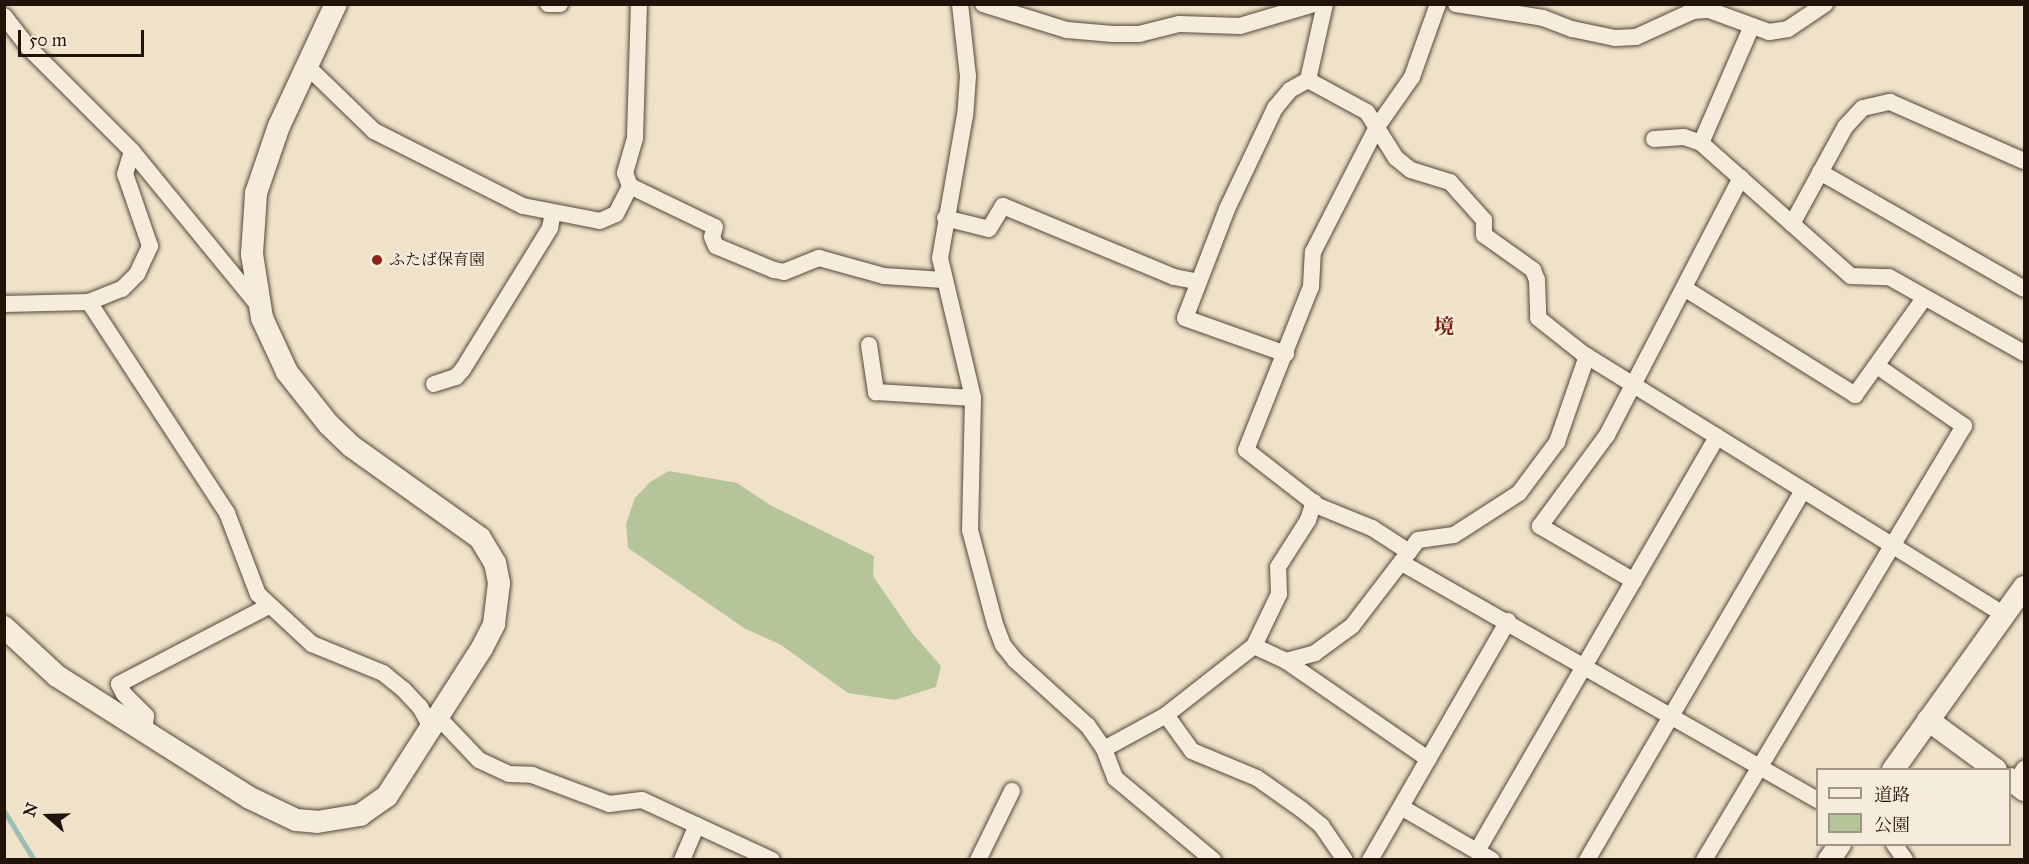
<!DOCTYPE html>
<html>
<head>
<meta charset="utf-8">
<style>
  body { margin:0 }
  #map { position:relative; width:2029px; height:864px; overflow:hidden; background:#efe2c8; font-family:"IM FELL Great Primer","Noto Serif JP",serif }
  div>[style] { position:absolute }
  .green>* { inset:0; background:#b6c499 }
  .stream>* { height:5px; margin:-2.5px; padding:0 2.5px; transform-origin:2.5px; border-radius:2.5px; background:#9abeb4 }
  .roads { filter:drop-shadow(0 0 2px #55473a) drop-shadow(0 0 2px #55473a) }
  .street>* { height:16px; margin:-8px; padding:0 8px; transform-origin:8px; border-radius:8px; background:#f5ecdb }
  .secondary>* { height:22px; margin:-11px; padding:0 11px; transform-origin:11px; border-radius:11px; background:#f5ecdb }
  .dots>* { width:16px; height:16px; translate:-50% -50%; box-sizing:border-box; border:3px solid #f5ecdb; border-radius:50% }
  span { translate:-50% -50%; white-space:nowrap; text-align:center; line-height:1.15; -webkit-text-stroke:4.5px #f5ecdb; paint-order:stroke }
  .poi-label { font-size:16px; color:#22130a }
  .left { translate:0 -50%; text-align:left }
  .quarter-label { font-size:20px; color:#7a1f14; font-weight:700 }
  .frame { position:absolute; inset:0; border:6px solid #22130a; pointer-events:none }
  .legend { position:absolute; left:1816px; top:768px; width:195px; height:78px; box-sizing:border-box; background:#f5ecdb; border:2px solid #a19587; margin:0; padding:8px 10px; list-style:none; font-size:18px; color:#22130a }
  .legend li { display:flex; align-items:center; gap:12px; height:30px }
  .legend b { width:30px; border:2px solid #a19587 }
  .north { position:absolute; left:18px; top:786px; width:60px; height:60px; -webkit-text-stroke:4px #f5ecdb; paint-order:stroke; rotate:290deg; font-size:16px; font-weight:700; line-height:24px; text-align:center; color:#22130a }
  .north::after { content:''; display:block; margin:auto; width:21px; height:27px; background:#22130a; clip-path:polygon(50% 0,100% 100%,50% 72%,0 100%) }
  .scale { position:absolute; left:18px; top:30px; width:126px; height:27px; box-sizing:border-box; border:3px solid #22130a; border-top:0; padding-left:8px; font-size:18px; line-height:21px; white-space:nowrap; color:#22130a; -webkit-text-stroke:4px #f5ecdb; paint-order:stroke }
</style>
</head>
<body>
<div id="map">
  <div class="green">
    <div style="clip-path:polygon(669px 471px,737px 483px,770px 505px,874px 556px,873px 576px,913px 634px,941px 666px,936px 687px,895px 700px,848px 693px,781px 645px,744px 628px,628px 548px,626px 524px,635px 498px,650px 482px)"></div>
  </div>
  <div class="stream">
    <div style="left:4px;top:811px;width:57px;rotate:58.5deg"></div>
  </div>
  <div class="roads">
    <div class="street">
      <div style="left:548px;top:4px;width:12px"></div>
      <div style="left:960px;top:4px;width:72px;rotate:83.7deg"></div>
      <div style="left:968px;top:76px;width:39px;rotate:94deg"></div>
      <div style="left:965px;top:115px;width:145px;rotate:99.9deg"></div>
      <div style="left:940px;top:258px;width:144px;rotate:76.7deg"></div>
      <div style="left:973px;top:398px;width:132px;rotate:91.3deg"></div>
      <div style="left:970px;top:530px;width:97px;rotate:75.1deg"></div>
      <div style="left:995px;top:624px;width:22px;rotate:69deg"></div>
      <div style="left:1003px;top:645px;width:19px;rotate:51deg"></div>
      <div style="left:1015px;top:660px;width:98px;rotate:42.1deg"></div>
      <div style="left:1088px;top:726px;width:28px;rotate:55deg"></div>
      <div style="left:1104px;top:749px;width:31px;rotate:69deg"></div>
      <div style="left:1115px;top:778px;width:128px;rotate:39.9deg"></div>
      <div style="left:983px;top:4px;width:88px;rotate:17.2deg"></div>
      <div style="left:1067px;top:30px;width:46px;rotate:5deg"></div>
      <div style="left:1113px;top:34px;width:26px"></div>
      <div style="left:1139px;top:34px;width:41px;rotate:-14deg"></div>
      <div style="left:1179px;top:24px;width:61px;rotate:1.9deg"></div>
      <div style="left:1240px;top:26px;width:77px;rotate:-16.6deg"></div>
      <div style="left:1456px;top:4px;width:88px;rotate:9.1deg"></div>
      <div style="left:1543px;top:18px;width:31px;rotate:21deg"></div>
      <div style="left:1572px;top:29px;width:44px;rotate:11.8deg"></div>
      <div style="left:1615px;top:38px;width:21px;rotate:-3deg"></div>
      <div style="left:1636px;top:37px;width:63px;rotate:-24.5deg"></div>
      <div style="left:1693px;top:11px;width:16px;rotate:-4deg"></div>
      <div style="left:1709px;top:10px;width:64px;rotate:20.1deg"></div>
      <div style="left:1769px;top:32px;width:19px;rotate:-9deg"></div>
      <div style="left:1788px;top:29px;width:45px;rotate:-34deg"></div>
      <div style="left:4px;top:16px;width:39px;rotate:52deg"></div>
      <div style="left:28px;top:47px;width:147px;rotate:45deg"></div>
      <div style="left:132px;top:151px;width:200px;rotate:50.7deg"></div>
      <div style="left:1751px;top:28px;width:125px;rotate:113.5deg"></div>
      <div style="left:1701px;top:143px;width:200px;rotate:41.6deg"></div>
      <div style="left:1851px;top:276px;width:38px;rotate:2deg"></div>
      <div style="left:1889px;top:277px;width:155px;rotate:29.4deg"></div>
      <div style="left:307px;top:66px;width:93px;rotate:44.1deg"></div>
      <div style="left:374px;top:131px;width:167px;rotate:26.7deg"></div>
      <div style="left:523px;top:206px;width:78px;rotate:11deg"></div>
      <div style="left:600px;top:221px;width:17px;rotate:-24deg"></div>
      <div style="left:616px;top:214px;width:31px;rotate:-63deg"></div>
      <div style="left:630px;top:186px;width:94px;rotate:25.8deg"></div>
      <div style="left:715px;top:227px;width:10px;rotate:107deg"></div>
      <div style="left:712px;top:237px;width:10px;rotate:66deg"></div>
      <div style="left:716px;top:246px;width:63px;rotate:22.5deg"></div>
      <div style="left:774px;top:270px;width:10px;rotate:11deg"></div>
      <div style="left:784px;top:272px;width:38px;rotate:-22deg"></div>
      <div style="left:819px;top:258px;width:67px;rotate:15.5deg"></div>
      <div style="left:884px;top:276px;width:59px;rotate:3.9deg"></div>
      <div style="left:1308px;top:80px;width:67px;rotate:28.5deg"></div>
      <div style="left:1367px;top:112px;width:54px;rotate:57.8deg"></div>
      <div style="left:1396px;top:158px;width:19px;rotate:39deg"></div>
      <div style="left:1411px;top:170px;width:41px;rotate:17.1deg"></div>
      <div style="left:1450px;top:182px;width:51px;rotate:48.2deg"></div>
      <div style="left:1484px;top:220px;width:15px;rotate:90deg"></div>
      <div style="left:1484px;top:235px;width:60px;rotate:35.5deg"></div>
      <div style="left:1533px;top:270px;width:11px;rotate:68deg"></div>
      <div style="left:1537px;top:280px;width:38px;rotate:88deg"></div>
      <div style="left:1538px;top:318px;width:56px;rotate:38.5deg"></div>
      <div style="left:1582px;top:353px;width:497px;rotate:31.8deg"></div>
      <div style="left:1654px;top:139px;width:30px;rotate:-4deg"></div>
      <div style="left:1684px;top:137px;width:18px;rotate:19deg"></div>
      <div style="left:1820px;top:172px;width:235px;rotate:29.8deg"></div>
      <div style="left:630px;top:186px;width:14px;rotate:-111deg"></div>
      <div style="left:625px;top:173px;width:37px;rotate:-74deg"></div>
      <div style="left:635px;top:137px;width:133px;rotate:-88.3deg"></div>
      <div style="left:945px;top:218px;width:45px;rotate:14deg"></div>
      <div style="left:989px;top:229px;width:27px;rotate:-59deg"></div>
      <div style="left:1003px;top:206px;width:185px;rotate:22.5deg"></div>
      <div style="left:1174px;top:277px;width:25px;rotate:11deg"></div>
      <div style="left:1792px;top:224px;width:111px;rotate:-61.3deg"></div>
      <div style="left:1845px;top:127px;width:26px;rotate:-47deg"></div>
      <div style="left:1863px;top:108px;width:28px;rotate:-13deg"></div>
      <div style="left:1890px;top:102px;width:146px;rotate:23.8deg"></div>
      <div style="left:1684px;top:288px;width:202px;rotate:32deg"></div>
      <div style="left:1855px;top:395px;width:120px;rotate:-54.5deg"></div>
      <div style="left:89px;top:302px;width:252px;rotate:56.8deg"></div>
      <div style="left:227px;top:513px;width:87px;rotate:69.1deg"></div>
      <div style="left:258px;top:594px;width:74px;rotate:42.8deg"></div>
      <div style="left:312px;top:644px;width:77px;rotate:22.2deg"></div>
      <div style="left:383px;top:673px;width:26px;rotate:39deg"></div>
      <div style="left:403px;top:689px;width:25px;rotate:47deg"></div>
      <div style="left:420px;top:707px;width:25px;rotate:61deg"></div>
      <div style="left:4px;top:304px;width:85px;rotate:-1.3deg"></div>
      <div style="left:89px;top:302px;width:35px;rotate:-22deg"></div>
      <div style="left:122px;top:289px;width:21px;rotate:-45deg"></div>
      <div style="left:137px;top:274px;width:31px;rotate:-65deg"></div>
      <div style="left:150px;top:246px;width:76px;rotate:-109.1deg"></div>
      <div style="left:125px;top:174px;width:24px;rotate:-73deg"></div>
      <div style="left:869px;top:345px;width:48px;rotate:81.5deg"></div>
      <div style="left:876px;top:392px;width:97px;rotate:3.5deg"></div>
      <div style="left:1286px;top:354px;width:107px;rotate:-160.4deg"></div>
      <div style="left:1185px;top:318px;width:117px;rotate:-68.9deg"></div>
      <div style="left:1227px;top:209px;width:112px;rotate:-64.6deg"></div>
      <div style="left:1275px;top:108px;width:23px;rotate:-50deg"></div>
      <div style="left:1290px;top:90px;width:21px;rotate:-29deg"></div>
      <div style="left:1308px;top:80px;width:78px;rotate:-77.4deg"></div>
      <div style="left:434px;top:384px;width:23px;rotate:-18deg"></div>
      <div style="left:456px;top:377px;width:11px;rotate:-49deg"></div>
      <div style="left:463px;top:369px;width:166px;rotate:-58.3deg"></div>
      <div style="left:550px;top:228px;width:15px;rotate:-79deg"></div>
      <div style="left:1409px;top:552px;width:44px;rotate:-147deg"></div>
      <div style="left:1372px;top:528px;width:58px;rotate:-157.8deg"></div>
      <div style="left:1318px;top:506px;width:91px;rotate:-142.1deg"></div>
      <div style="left:1246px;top:450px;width:175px;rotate:-68.3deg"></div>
      <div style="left:1311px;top:287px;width:35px;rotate:-87deg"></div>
      <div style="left:1313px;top:252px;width:140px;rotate:-62.9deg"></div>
      <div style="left:1377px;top:127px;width:61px;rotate:-55deg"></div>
      <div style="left:1412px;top:77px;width:77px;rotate:-70.4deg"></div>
      <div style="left:1402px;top:563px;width:479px;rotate:29.7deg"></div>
      <div style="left:1634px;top:581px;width:109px;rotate:-149.7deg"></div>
      <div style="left:1540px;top:526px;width:113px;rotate:-53.6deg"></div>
      <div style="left:1607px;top:435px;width:290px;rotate:-62.5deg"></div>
      <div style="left:1254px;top:646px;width:58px;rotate:-64.3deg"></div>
      <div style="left:1279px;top:594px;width:27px;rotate:-92deg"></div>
      <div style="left:1278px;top:567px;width:56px;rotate:-57.4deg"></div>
      <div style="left:1308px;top:520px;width:19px;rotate:-72deg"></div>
      <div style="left:1286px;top:661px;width:173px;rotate:34.6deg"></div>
      <div style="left:1166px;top:715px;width:44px;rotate:54.2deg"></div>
      <div style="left:1192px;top:751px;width:70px;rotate:22.6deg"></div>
      <div style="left:1257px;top:778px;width:54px;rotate:35.2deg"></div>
      <div style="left:1301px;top:809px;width:26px;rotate:39deg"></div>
      <div style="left:1321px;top:825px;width:42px;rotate:55.6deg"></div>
      <div style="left:439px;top:718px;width:58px;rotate:46.4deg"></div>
      <div style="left:479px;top:760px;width:33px;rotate:25deg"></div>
      <div style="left:509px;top:774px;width:23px;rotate:2deg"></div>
      <div style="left:532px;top:775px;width:82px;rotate:20.6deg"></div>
      <div style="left:609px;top:804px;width:33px;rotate:-7deg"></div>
      <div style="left:642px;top:800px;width:143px;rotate:24.8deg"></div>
      <div style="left:144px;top:731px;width:15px;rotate:-82deg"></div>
      <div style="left:146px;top:716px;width:31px;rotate:-135deg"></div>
      <div style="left:124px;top:694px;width:11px;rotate:-117deg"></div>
      <div style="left:119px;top:684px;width:169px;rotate:-27.5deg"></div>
      <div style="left:1104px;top:749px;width:71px;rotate:-28.7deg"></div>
      <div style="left:1166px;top:715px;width:112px;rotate:-38.1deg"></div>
      <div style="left:1254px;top:646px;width:35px;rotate:25deg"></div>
      <div style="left:1286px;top:661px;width:30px;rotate:-15deg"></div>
      <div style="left:1315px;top:653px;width:46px;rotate:-36.1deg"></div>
      <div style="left:1352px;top:626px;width:108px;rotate:-52.5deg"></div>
      <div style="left:1418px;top:540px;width:36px;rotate:-8deg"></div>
      <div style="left:1454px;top:535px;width:77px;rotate:-32.9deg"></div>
      <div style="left:1519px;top:493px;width:64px;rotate:-53.3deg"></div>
      <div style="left:1557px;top:442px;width:91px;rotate:-70.8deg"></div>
      <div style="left:2015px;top:783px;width:17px;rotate:-57deg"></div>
      <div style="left:1401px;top:807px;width:105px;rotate:30.2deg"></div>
      <div style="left:1894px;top:844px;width:19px;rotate:55deg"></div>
      <div style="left:1477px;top:851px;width:479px;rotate:-59.9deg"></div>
      <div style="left:682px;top:860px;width:38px;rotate:-67deg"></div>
      <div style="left:978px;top:860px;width:77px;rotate:-63.8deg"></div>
      <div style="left:1370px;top:860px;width:276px;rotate:-60deg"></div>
      <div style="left:1587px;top:860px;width:428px;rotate:-59.7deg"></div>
      <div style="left:1704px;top:860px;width:506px;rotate:-59.08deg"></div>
      <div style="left:1964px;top:426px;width:106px;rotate:-145.4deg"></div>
    </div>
    <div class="secondary">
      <div style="left:4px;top:627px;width:72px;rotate:42.8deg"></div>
      <div style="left:57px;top:676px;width:228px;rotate:32.3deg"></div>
      <div style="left:250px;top:798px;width:51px;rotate:25.6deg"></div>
      <div style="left:296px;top:820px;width:21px;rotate:5deg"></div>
      <div style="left:317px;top:822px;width:44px;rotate:-9.2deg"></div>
      <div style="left:360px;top:815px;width:33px;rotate:-35deg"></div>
      <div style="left:387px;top:796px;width:176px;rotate:-57.3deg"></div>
      <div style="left:482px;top:648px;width:27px;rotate:-63deg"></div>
      <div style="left:494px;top:624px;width:41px;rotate:-83deg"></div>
      <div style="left:499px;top:583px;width:20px;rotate:-101deg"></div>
      <div style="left:495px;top:563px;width:29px;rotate:-121deg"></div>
      <div style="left:480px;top:538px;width:158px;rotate:-144.5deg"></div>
      <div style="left:351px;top:446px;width:30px;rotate:-136deg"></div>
      <div style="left:329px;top:425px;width:68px;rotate:-128.4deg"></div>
      <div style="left:287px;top:372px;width:60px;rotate:-114.8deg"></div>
      <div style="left:262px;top:318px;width:65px;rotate:-98.9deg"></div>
      <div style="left:252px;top:254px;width:61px;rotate:-86.2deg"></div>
      <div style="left:256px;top:193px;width:71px;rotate:-71.1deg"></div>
      <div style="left:279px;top:126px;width:135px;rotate:-65deg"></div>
      <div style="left:1928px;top:720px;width:84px;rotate:36.3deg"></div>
      <div style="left:1893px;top:770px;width:225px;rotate:-54.4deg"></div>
      <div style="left:2010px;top:779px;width:18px;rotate:38deg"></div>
      <div style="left:1829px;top:860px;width:19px;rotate:-55deg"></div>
    </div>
  </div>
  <div class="dots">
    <div style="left:377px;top:260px;background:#8f2418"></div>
  </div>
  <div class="poi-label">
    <span class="left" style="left:389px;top:260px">ふたば保育園</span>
  </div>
  <div class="quarter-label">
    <span style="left:1444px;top:326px">境</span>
  </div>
  <div class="frame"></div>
  <ul class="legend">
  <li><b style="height:8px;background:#f5ecdb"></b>道路</li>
  <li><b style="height:16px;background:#b6c499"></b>公園</li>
  </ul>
  <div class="north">N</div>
  <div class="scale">50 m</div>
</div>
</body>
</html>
